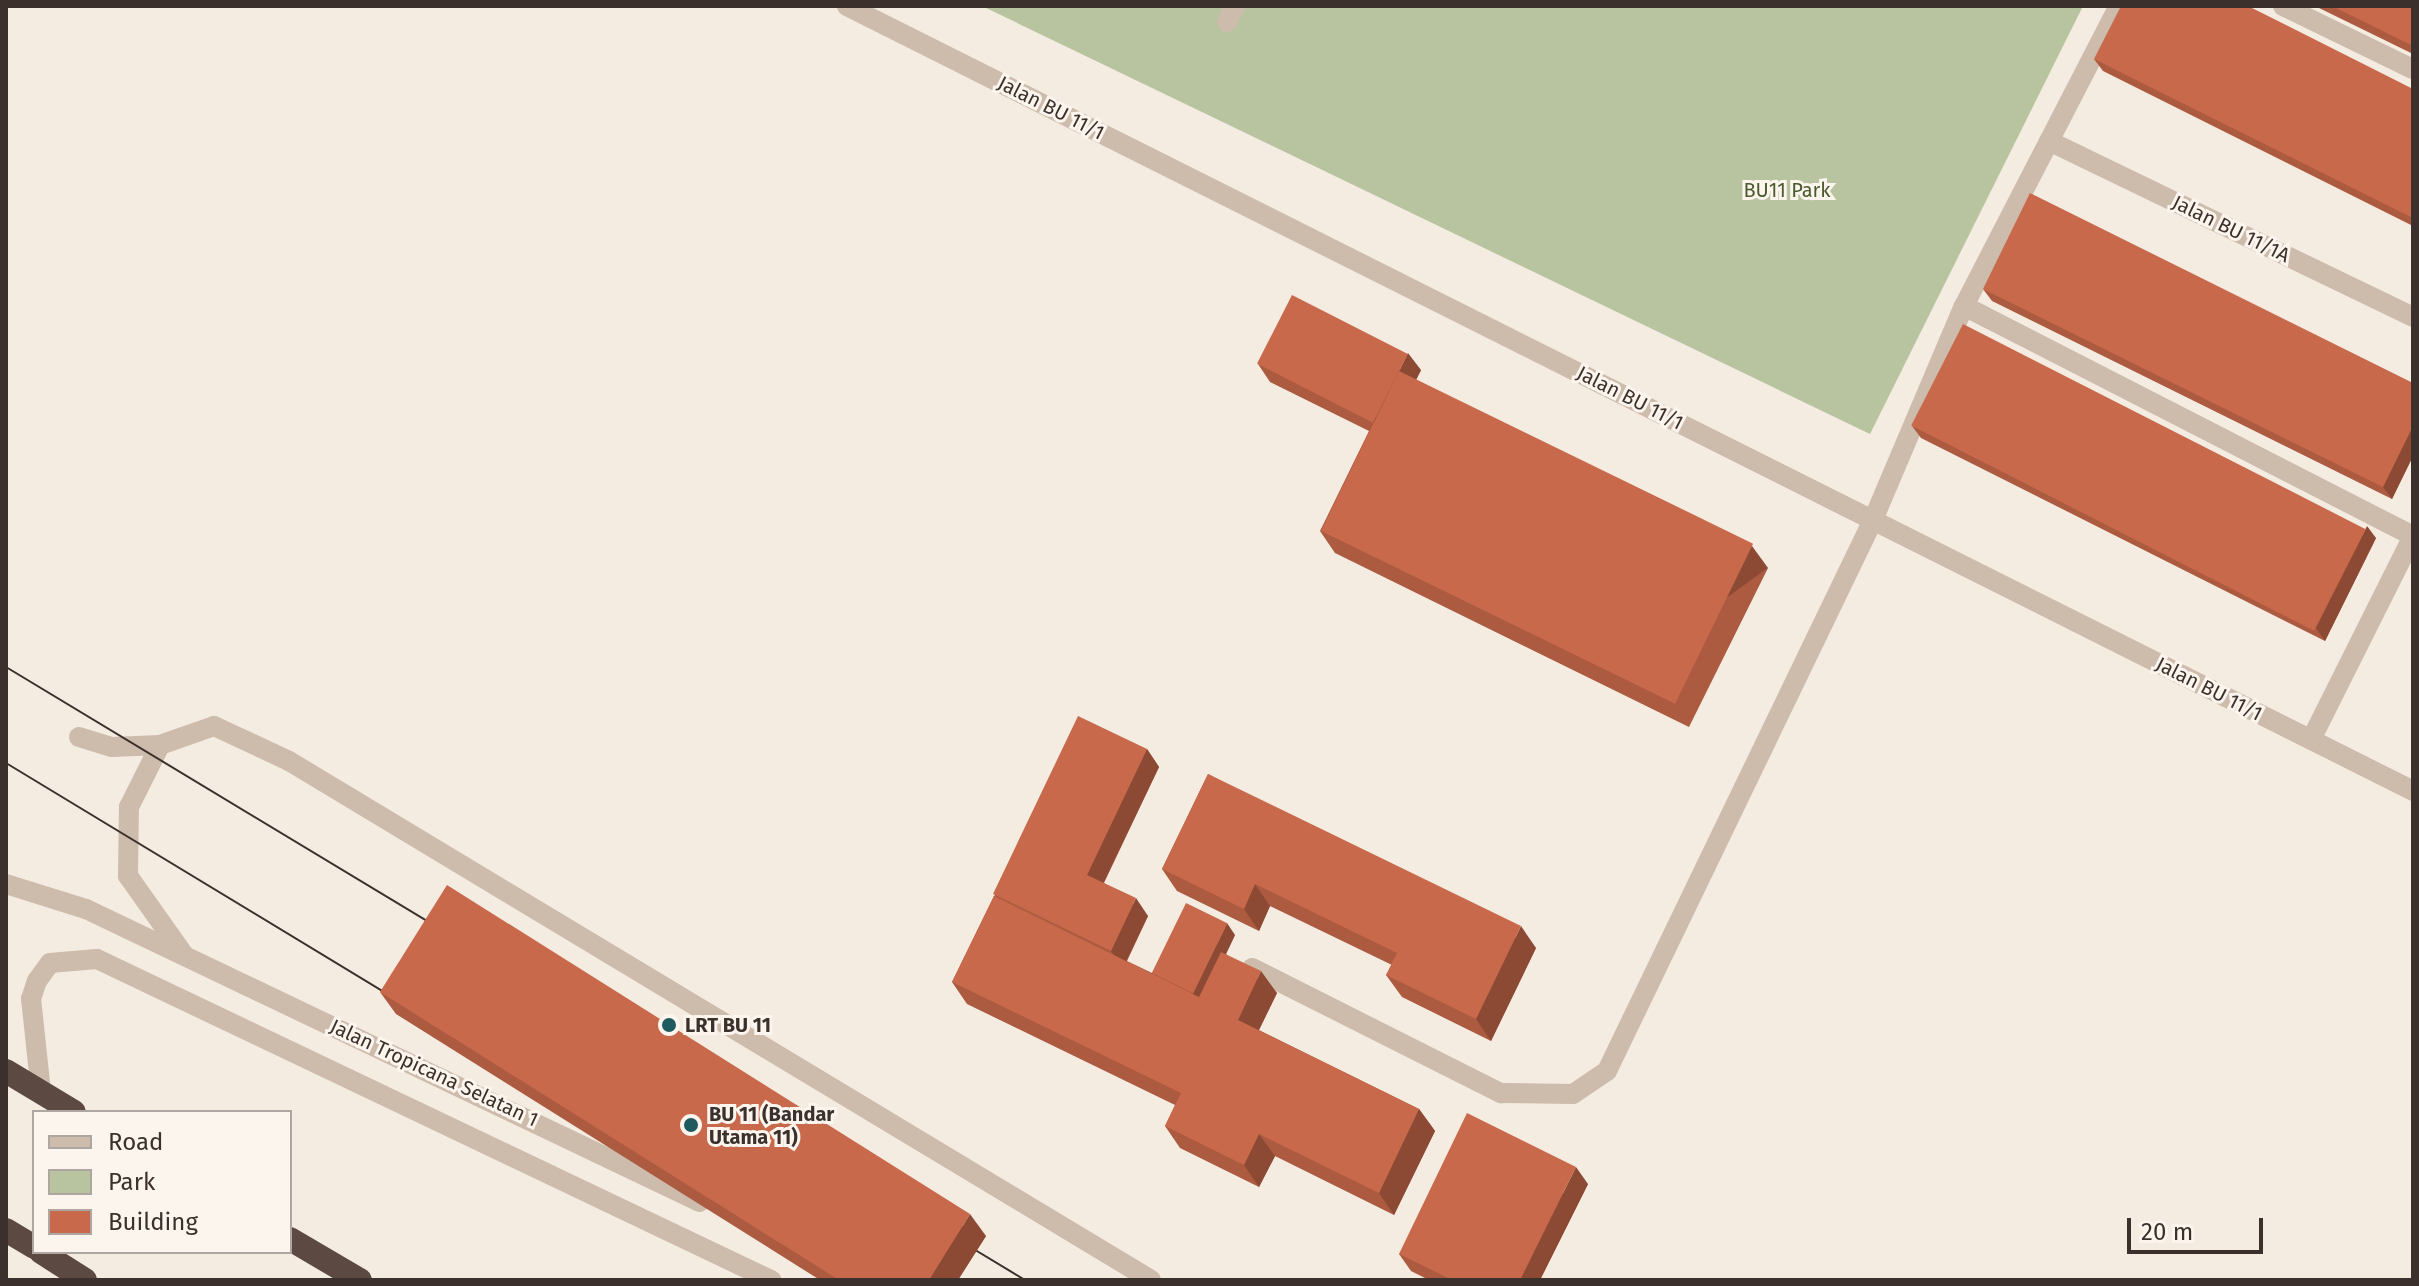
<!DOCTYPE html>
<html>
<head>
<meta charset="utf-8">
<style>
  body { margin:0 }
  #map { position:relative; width:2419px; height:1286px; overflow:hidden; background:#f4ebe1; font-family:"Fira Sans",sans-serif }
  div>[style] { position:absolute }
  .green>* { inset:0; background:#b8c4a0 }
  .minor>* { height:20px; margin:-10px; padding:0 10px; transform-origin:10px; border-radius:10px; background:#cdbbac }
  .highway>* { height:24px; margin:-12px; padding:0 12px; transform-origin:12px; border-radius:12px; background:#5c4a42 }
  .tram>* { height:2px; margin:-1px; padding:0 1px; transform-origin:1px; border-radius:1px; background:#3b302b }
  .wall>* { inset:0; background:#ac5a40 }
  .shaded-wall>* { inset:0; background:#8c4a34; transform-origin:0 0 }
  .building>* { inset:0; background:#c8694b; transform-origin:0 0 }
  .dots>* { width:22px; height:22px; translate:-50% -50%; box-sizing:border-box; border:4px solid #fbf5ee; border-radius:50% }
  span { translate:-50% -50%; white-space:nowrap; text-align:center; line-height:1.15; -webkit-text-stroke:6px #fbf5ee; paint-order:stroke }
  .street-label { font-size:20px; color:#3b302b }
  .park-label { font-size:20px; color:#4a5a2e }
  .poi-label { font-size:20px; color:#3b302b; font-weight:700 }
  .left { translate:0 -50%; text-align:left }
  .frame { position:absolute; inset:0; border:8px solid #3b302b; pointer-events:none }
  .legend { position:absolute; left:32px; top:1110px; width:260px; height:144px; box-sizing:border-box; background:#fbf5ee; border:2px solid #aea6a0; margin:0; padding:10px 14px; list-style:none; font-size:24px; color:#3b302b }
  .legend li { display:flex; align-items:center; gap:16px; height:40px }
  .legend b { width:40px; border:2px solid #aea6a0 }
  .scale { position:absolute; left:2127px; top:1218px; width:136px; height:36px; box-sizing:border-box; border:4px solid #3b302b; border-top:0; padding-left:10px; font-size:24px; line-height:28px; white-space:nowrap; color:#3b302b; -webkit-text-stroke:6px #fbf5ee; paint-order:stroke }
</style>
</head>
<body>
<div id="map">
  <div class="green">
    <div style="clip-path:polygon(982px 6px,2083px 6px,1870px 434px)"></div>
  </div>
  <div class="minor">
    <div style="left:847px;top:6px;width:1752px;rotate:26.62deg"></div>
    <div style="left:2283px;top:6px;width:144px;rotate:25.9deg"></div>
    <div style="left:1227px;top:22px;width:18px;rotate:-63deg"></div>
    <div style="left:2049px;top:141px;width:404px;rotate:25.8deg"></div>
    <div style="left:1964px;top:306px;width:504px;rotate:27.12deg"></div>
    <div style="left:2413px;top:536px;width:228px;rotate:116.6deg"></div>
    <div style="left:79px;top:737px;width:34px;rotate:17deg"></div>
    <div style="left:112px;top:747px;width:48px;rotate:-2.4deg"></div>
    <div style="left:6px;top:884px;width:84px;rotate:17.4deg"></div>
    <div style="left:86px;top:909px;width:680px;rotate:25.51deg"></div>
    <div style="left:184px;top:955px;width:97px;rotate:-125.3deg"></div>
    <div style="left:128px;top:876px;width:69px;rotate:-89.2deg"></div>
    <div style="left:129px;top:807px;width:69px;rotate:-63.4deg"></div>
    <div style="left:160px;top:745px;width:57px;rotate:-19.4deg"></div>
    <div style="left:214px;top:726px;width:83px;rotate:25deg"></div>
    <div style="left:289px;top:761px;width:1006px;rotate:31.05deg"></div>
    <div style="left:1252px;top:968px;width:279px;rotate:26.7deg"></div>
    <div style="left:1501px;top:1093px;width:72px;rotate:0.8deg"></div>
    <div style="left:1573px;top:1094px;width:41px;rotate:-34.1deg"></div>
    <div style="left:1607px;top:1071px;width:612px;rotate:-64.23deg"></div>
    <div style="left:1873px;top:520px;width:233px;rotate:-67deg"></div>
    <div style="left:1964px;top:306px;width:338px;rotate:-62.7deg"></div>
    <div style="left:41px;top:1092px;width:94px;rotate:-96.1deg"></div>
    <div style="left:31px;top:999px;width:19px;rotate:-72deg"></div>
    <div style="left:37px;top:981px;width:22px;rotate:-54deg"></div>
    <div style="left:50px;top:963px;width:47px;rotate:-4.9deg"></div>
    <div style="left:97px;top:959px;width:747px;rotate:25.47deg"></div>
  </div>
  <div class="highway">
    <div style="left:6px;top:1071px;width:79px;rotate:31.1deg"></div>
    <div style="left:6px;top:1230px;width:33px;rotate:31deg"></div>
    <div style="left:290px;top:1239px;width:81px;rotate:30.4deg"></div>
    <div style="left:41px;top:1252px;width:52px;rotate:32.5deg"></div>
  </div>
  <div class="tram">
    <div style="left:6px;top:667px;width:509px;rotate:31.1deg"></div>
    <div style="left:6px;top:763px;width:461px;rotate:31.2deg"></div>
    <div style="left:957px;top:1239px;width:79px;rotate:31.1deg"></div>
  </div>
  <div class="wall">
    <div style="clip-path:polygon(2315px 6px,2413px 6px,2413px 54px)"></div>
    <div style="clip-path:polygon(2094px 59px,2413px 89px,2413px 226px,2103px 71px)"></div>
    <div style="clip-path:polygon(1983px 289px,2413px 383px,2413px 456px,2392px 499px,1992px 301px)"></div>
    <div style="clip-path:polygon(1258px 364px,1421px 370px,1416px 380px,1768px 568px,1689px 727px,1335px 553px,1320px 531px,1369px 431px,1270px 382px)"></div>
    <div style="clip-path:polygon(1912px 426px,2376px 538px,2325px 641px,1921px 438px)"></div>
    <div style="clip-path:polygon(1147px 749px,1159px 767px,1104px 883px,1148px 916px,1127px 961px,1152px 973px,1235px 935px,1226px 954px,1277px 993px,1259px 1030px,1419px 1109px,1435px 1131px,1394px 1215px,1275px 1156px,1259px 1187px,1180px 1148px,1165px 1126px,1175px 1105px,967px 1004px,952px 982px,994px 896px)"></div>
    <div style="clip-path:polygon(1208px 774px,1536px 948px,1491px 1041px,1402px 997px,1386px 975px,1392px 965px,1270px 906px,1259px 931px,1177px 891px,1162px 869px)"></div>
    <div style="clip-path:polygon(380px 992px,986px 1236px,958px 1280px,820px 1280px,396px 1014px)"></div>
    <div style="clip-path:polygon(1588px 1184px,1540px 1280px,1429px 1280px,1411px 1271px,1399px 1254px)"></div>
  </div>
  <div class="shaded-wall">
    <div style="clip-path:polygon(1408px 353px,1421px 370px,1386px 439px,1374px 422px)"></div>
    <div style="clip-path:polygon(2413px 426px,2413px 456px,2392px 499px,2383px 487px)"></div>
    <div style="clip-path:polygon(2367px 526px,2376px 538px,2325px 641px,2316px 628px)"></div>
    <div style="left:1752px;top:546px;width:27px;height:178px;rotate:54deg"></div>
    <div style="clip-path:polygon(1147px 749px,1159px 767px,1099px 892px,1087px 875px)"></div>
    <div style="clip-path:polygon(1255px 884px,1270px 906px,1259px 931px,1244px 909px)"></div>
    <div style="clip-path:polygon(1136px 898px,1148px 916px,1123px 968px,1111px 951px)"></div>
    <div style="clip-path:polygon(1227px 923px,1235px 935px,1199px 1010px,1191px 998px)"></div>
    <div style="clip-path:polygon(1521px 926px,1536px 948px,1491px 1041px,1476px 1019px)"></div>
    <div style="clip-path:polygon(1261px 971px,1277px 993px,1253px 1042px,1238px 1020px)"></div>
    <div style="clip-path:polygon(1419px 1109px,1435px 1131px,1394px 1215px,1379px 1193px)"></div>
    <div style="clip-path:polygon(1259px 1134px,1275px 1156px,1259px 1187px,1244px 1165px)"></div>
    <div style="clip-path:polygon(1576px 1167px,1588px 1184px,1540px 1280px,1520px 1280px)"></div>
    <div style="clip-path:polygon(970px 1214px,986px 1236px,958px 1280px,929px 1280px)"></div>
  </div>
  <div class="building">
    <div style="clip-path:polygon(2121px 6px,2248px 6px,2413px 89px,2413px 218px,2094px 59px)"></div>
    <div style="clip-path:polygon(2332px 6px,2413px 6px,2413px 46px)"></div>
    <div style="clip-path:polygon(2030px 193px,2413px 383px,2413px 426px,2383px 487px,1983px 289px)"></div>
    <div style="left:1292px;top:295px;width:130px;height:77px;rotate:27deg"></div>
    <div style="left:1963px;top:324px;width:452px;height:114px;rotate:27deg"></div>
    <div style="left:1399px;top:371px;width:394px;height:178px;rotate:26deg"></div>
    <div style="clip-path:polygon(1078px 716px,1147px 749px,1087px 875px,1136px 898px,1111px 951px,993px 894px)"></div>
    <div style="clip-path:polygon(1208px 774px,1521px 926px,1476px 1019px,1386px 975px,1397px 953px,1255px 884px,1244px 909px,1162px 869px)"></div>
    <div style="clip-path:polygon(447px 885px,970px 1214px,929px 1280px,839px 1280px,380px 992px)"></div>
    <div style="clip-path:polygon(994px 896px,1199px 997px,1221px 952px,1261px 971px,1238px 1020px,1419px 1109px,1379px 1193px,1259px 1134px,1244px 1165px,1165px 1126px,1181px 1093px,952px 982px)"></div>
    <div style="left:1186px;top:903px;width:46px;height:78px;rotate:26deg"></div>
    <div style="clip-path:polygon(1467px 1113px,1576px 1167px,1520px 1280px,1452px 1280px,1399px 1254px)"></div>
  </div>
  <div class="dots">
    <div style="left:669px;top:1025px;background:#1f5a5e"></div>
    <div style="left:691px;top:1125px;background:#1f5a5e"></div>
  </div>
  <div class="street-label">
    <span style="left:1051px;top:108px;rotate:27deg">Jalan BU 11/1</span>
    <span style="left:2231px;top:229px;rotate:26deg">Jalan BU 11/1A</span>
    <span style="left:1630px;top:398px;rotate:27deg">Jalan BU 11/1</span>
    <span style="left:2209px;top:689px;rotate:27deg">Jalan BU 11/1</span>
    <span style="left:434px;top:1073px;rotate:25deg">Jalan Tropicana Selatan 1</span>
  </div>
  <div class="park-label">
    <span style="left:1787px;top:190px">BU11 Park</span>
  </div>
  <div class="poi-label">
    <span class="left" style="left:685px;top:1025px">LRT BU 11</span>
    <span class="left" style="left:709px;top:1126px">BU 11 (Bandar<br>Utama 11)</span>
  </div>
  <div class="frame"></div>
  <ul class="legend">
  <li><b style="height:10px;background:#cdbbac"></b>Road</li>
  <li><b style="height:22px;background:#b8c4a0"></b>Park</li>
  <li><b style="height:22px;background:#c8694b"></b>Building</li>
  </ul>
  <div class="scale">20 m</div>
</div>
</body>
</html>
